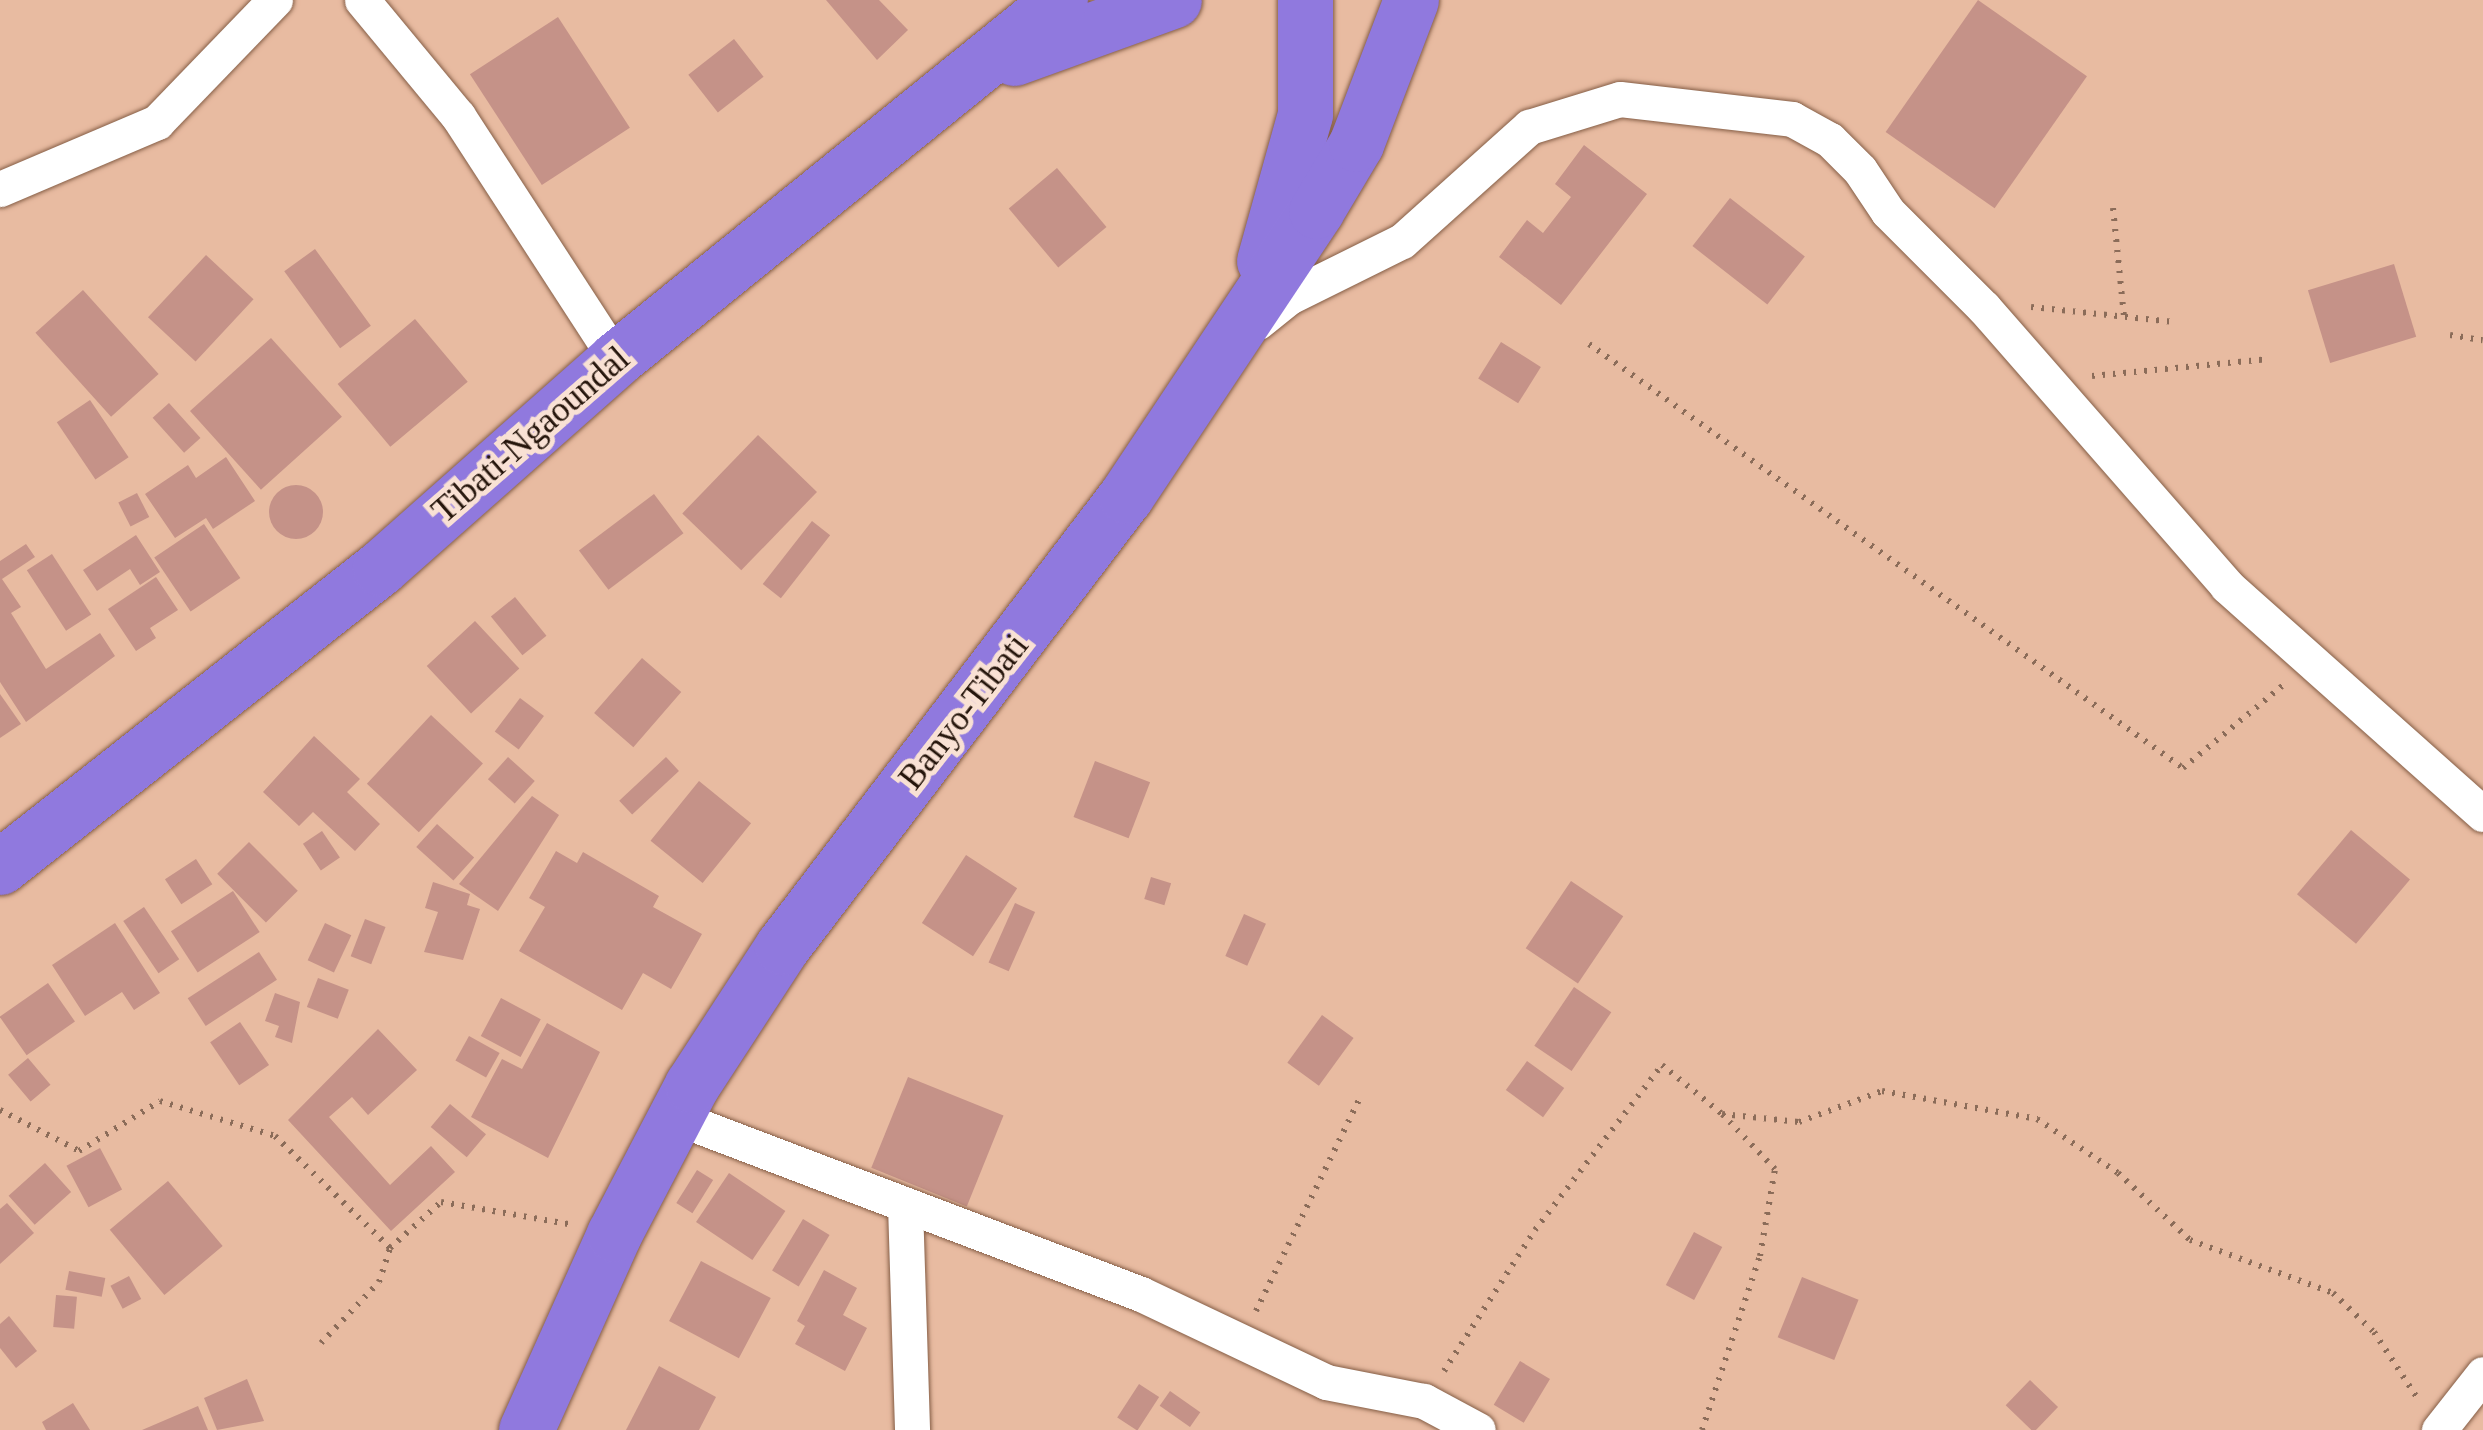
<!DOCTYPE html>
<html>
<head>
<meta charset="utf-8">
<style>
  body { margin:0 }
  #map { position:relative; width:2483px; height:1430px; overflow:hidden; background:#e8bba1; font-family:"Times New Roman",serif }
  div>[style] { position:absolute }
  .building>* { inset:0; background:#c59288; transform-origin:0 0 }
  .round { border-radius:50% }
  .path>* { height:6px; margin-top:-3px; transform-origin:0; background:repeating-linear-gradient(90deg,#8b6c59 0 2.5px,transparent 0 10.5px) }
  .roads { filter:drop-shadow(0 0 2px #855e46) drop-shadow(0 0 2px #855e46) }
  .street>* { height:35px; margin:-17.5px; padding:0 17.5px; transform-origin:17.5px; border-radius:17.5px; background:#fff }
  .highway>* { height:55px; margin:-27.5px; padding:0 27.5px; transform-origin:27.5px; border-radius:27.5px; background:#9079de }
  span { translate:-50% -50%; white-space:nowrap; text-align:center; line-height:1.15; -webkit-text-stroke:10px #f9e1d4; paint-order:stroke }
  .street-label { font-size:35px; color:#25150b }
</style>
</head>
<body>
<div id="map">
  <div class="building">
    <div style="clip-path:polygon(826px 0,879px 0,908px 30px,877px 60px)"></div>
    <div style="left:1978px;top:0;width:133px;height:161px;rotate:35deg"></div>
    <div style="left:558px;top:17px;width:132px;height:105px;rotate:57deg"></div>
    <div style="left:734px;top:39px;width:48px;height:58px;rotate:52deg"></div>
    <div style="clip-path:polygon(1584px 145px,1647px 194px,1561px 305px,1499px 257px,1527px 220px,1543px 233px,1571px 197px,1555px 184px)"></div>
    <div style="left:1057px;top:168px;width:77px;height:63px;rotate:50deg"></div>
    <div style="left:1730px;top:198px;width:95px;height:61px;rotate:38deg"></div>
    <div style="left:315px;top:249px;width:95px;height:38px;rotate:54deg"></div>
    <div style="left:206px;top:255px;width:65px;height:85px;rotate:43deg"></div>
    <div style="left:2394px;top:264px;width:76px;height:90px;rotate:73deg"></div>
    <div style="left:83px;top:290px;width:113px;height:64px;rotate:48deg"></div>
    <div style="left:415px;top:319px;width:82px;height:101px;rotate:50deg"></div>
    <div style="left:271px;top:338px;width:106px;height:109px;rotate:48deg"></div>
    <div style="left:1501px;top:342px;width:47px;height:43px;rotate:32deg"></div>
    <div style="left:90px;top:400px;width:69px;height:40px;rotate:56deg"></div>
    <div style="left:169px;top:403px;width:47px;height:22px;rotate:48deg"></div>
    <div style="left:758px;top:435px;width:82px;height:109px;rotate:44deg"></div>
    <div style="clip-path:polygon(226px 457px,255px 501px,213px 529px,206px 518px,175px 538px,145px 494px,188px 465px,196px 478px)"></div>
    <div class="round" style="left:269px;top:485px;width:54px;height:54px"></div>
    <div style="left:137px;top:493px;width:27px;height:21px;rotate:63deg"></div>
    <div style="left:654px;top:494px;width:49px;height:94px;rotate:53deg"></div>
    <div style="left:812px;top:521px;width:23px;height:80px;rotate:38deg"></div>
    <div style="left:204px;top:524px;width:65px;height:60px;rotate:56deg"></div>
    <div style="clip-path:polygon(136px 535px,160px 572px,140px 585px,130px 569px,97px 591px,83px 570px)"></div>
    <div style="clip-path:polygon(26px 544px,35px 557px,2px 579px,21px 607px,11px 613px,46px 669px,100px 633px,115px 656px,26px 722px,0 682px,0 561px)"></div>
    <div style="left:52px;top:554px;width:72px;height:30px;rotate:57deg"></div>
    <div style="clip-path:polygon(156px 577px,178px 610px,150px 628px,156px 638px,136px 651px,108px 609px)"></div>
    <div style="left:515px;top:597px;width:50px;height:31px;rotate:51deg"></div>
    <div style="left:475px;top:621px;width:65px;height:66px;rotate:47deg"></div>
    <div style="left:642px;top:658px;width:52px;height:73px;rotate:41deg"></div>
    <div style="clip-path:polygon(0 694px,21px 724px,0 738px)"></div>
    <div style="left:520px;top:698px;width:30px;height:42px;rotate:37deg"></div>
    <div style="left:431px;top:715px;width:71px;height:94px;rotate:43deg"></div>
    <div style="clip-path:polygon(314px 736px,360px 779px,347px 792px,380px 824px,355px 851px,313px 812px,299px 826px,263px 792px)"></div>
    <div style="left:508px;top:757px;width:36px;height:30px;rotate:42deg"></div>
    <div style="left:666px;top:757px;width:19px;height:64px;rotate:47deg"></div>
    <div style="left:1095px;top:761px;width:59px;height:60px;rotate:21deg"></div>
    <div style="left:699px;top:781px;width:67px;height:77px;rotate:39deg"></div>
    <div style="clip-path:polygon(532px 796px,559px 815px,498px 911px,459px 884px)"></div>
    <div style="left:437px;top:824px;width:50px;height:31px;rotate:42deg"></div>
    <div style="left:2351px;top:830px;width:77px;height:84px;rotate:40deg"></div>
    <div style="left:322px;top:831px;width:32px;height:23px;rotate:56deg"></div>
    <div style="left:249px;top:842px;width:69px;height:45px;rotate:45deg"></div>
    <div style="clip-path:polygon(556px 851px,577px 863px,583px 852px,659px 896px,653px 907px,702px 934px,671px 989px,643px 973px,622px 1010px,519px 951px,545px 907px,529px 898px)"></div>
    <div style="left:966px;top:855px;width:61px;height:81px;rotate:33deg"></div>
    <div style="left:196px;top:859px;width:30px;height:37px;rotate:57deg"></div>
    <div style="left:1151px;top:877px;width:21px;height:23px;rotate:17deg"></div>
    <div style="left:1571px;top:881px;width:63px;height:81px;rotate:34deg"></div>
    <div style="clip-path:polygon(433px 882px,470px 894px,467px 905px,480px 909px,463px 960px,424px 952px,438px 912px,425px 908px)"></div>
    <div style="left:233px;top:891px;width:49px;height:74px;rotate:57deg"></div>
    <div style="left:1015px;top:903px;width:22px;height:65px;rotate:24deg"></div>
    <div style="left:144px;top:907px;width:63px;height:25px;rotate:56deg"></div>
    <div style="left:1244px;top:914px;width:24px;height:46px;rotate:24deg"></div>
    <div style="left:365px;top:919px;width:22px;height:40px;rotate:21deg"></div>
    <div style="clip-path:polygon(115px 923px,160px 993px,134px 1010px,122px 992px,85px 1016px,52px 965px)"></div>
    <div style="left:325px;top:923px;width:29px;height:41px;rotate:25deg"></div>
    <div style="left:259px;top:952px;width:33px;height:85px;rotate:57deg"></div>
    <div style="left:318px;top:978px;width:33px;height:31px;rotate:21deg"></div>
    <div style="left:48px;top:983px;width:47px;height:59px;rotate:55deg"></div>
    <div style="left:1574px;top:987px;width:45px;height:71px;rotate:34deg"></div>
    <div style="clip-path:polygon(275px 993px,300px 1002px,292px 1043px,275px 1037px,279px 1026px,265px 1021px)"></div>
    <div style="left:501px;top:998px;width:45px;height:43px;rotate:28deg"></div>
    <div style="left:1322px;top:1015px;width:39px;height:59px;rotate:36deg"></div>
    <div style="left:240px;top:1022px;width:52px;height:36px;rotate:56deg"></div>
    <div style="clip-path:polygon(547px 1023px,600px 1052px,548px 1158px,471px 1117px,502px 1059px,522px 1069px)"></div>
    <div style="clip-path:polygon(378px 1029px,417px 1070px,368px 1115px,352px 1097px,329px 1117px,390px 1185px,431px 1146px,455px 1172px,391px 1231px,288px 1120px)"></div>
    <div style="left:469px;top:1036px;width:35px;height:28px;rotate:29deg"></div>
    <div style="left:28px;top:1058px;width:35px;height:26px;rotate:50deg"></div>
    <div style="left:1527px;top:1061px;width:46px;height:36px;rotate:36deg"></div>
    <div style="left:908px;top:1077px;width:103px;height:98px;rotate:22deg"></div>
    <div style="left:450px;top:1104px;width:47px;height:30px;rotate:40deg"></div>
    <div style="left:100px;top:1148px;width:47px;height:38px;rotate:62deg"></div>
    <div style="left:45px;top:1163px;width:39px;height:49px;rotate:48deg"></div>
    <div style="left:697px;top:1170px;width:19px;height:39px;rotate:32deg"></div>
    <div style="left:729px;top:1173px;width:68px;height:59px;rotate:34deg"></div>
    <div style="left:168px;top:1181px;width:85px;height:76px;rotate:50deg"></div>
    <div style="clip-path:polygon(7px 1203px,34px 1233px,0 1264px,0 1209px)"></div>
    <div style="left:803px;top:1219px;width:31px;height:60px;rotate:31deg"></div>
    <div style="left:1694px;top:1232px;width:32px;height:60px;rotate:28deg"></div>
    <div style="left:701px;top:1261px;width:79px;height:68px;rotate:28deg"></div>
    <div style="clip-path:polygon(824px 1270px,857px 1288px,843px 1315px,867px 1328px,845px 1371px,795px 1344px,805px 1326px,797px 1321px)"></div>
    <div style="left:69px;top:1271px;width:37px;height:19px;rotate:11deg"></div>
    <div style="left:129px;top:1276px;width:26px;height:21px;rotate:62deg"></div>
    <div style="left:1802px;top:1277px;width:61px;height:65px;rotate:22deg"></div>
    <div style="left:56px;top:1295px;width:21px;height:32px;rotate:5deg"></div>
    <div style="clip-path:polygon(9px 1316px,37px 1351px,16px 1368px,0 1348px,0 1324px)"></div>
    <div style="left:1520px;top:1361px;width:35px;height:51px;rotate:31deg"></div>
    <div style="clip-path:polygon(659px 1366px,716px 1397px,699px 1430px,626px 1430px)"></div>
    <div style="clip-path:polygon(247px 1379px,264px 1421px,217px 1430px,204px 1398px)"></div>
    <div style="left:2030px;top:1380px;width:39px;height:35px;rotate:44deg"></div>
    <div style="left:1139px;top:1384px;width:24px;height:40px;rotate:33deg"></div>
    <div style="left:1170px;top:1391px;width:37px;height:18px;rotate:35deg"></div>
    <div style="clip-path:polygon(73px 1403px,90px 1430px,46px 1430px,42px 1422px)"></div>
    <div style="clip-path:polygon(198px 1406px,208px 1430px,142px 1430px)"></div>
  </div>
  <div class="path">
    <div style="left:2113px;top:208px;width:109px;rotate:84.2deg"></div>
    <div style="left:2031px;top:307px;width:144px;rotate:6deg"></div>
    <div style="left:2450px;top:335px;width:33px;rotate:9deg"></div>
    <div style="left:1589px;top:344px;width:730px;rotate:35.52deg"></div>
    <div style="left:2183px;top:768px;width:129px;rotate:-39.6deg"></div>
    <div style="left:2092px;top:376px;width:178px;rotate:-5.5deg"></div>
    <div style="left:0;top:1110px;width:89px;rotate:27.4deg"></div>
    <div style="left:79px;top:1151px;width:95px;rotate:-31.7deg"></div>
    <div style="left:160px;top:1101px;width:120px;rotate:16.9deg"></div>
    <div style="left:275px;top:1136px;width:161px;rotate:44.2deg"></div>
    <div style="left:1256px;top:1311px;width:239px;rotate:-64deg"></div>
    <div style="left:321px;top:1343px;width:84px;rotate:-46.4deg"></div>
    <div style="left:379px;top:1282px;width:36px;rotate:-72deg"></div>
    <div style="left:390px;top:1248px;width:69px;rotate:-42deg"></div>
    <div style="left:441px;top:1202px;width:129px;rotate:9.8deg"></div>
    <div style="left:1444px;top:1371px;width:168px;rotate:-57.2deg"></div>
    <div style="left:1535px;top:1230px;width:208px;rotate:-52.4deg"></div>
    <div style="left:1662px;top:1065px;width:77px;rotate:39.2deg"></div>
    <div style="left:1722px;top:1114px;width:77px;rotate:5.9deg"></div>
    <div style="left:1799px;top:1122px;width:89px;rotate:-20.5deg"></div>
    <div style="left:1882px;top:1091px;width:158px;rotate:10.2deg"></div>
    <div style="left:2037px;top:1119px;width:97px;rotate:33.7deg"></div>
    <div style="left:2118px;top:1173px;width:98px;rotate:42.9deg"></div>
    <div style="left:2190px;top:1240px;width:153px;rotate:20.3deg"></div>
    <div style="left:2333px;top:1293px;width:57px;rotate:43.6deg"></div>
    <div style="left:2374px;top:1332px;width:80px;rotate:56.7deg"></div>
    <div style="left:1702px;top:1430px;width:183px;rotate:-71.6deg"></div>
    <div style="left:1760px;top:1256px;width:88px;rotate:-80.2deg"></div>
    <div style="left:1775px;top:1169px;width:76px;rotate:-133.9deg"></div>
  </div>
  <div class="roads">
    <div class="street">
      <div style="left:362px;top:0;width:151px;rotate:50.4deg"></div>
      <div style="left:458px;top:116px;width:290px;rotate:57deg"></div>
      <div style="left:0;top:189px;width:171px;rotate:-23.1deg"></div>
      <div style="left:157px;top:122px;width:170px;rotate:-46deg"></div>
      <div style="left:1258px;top:322px;width:40px;rotate:-39deg"></div>
      <div style="left:1289px;top:297px;width:126px;rotate:-26.4deg"></div>
      <div style="left:1402px;top:241px;width:171px;rotate:-41.9deg"></div>
      <div style="left:1529px;top:127px;width:95px;rotate:-17.1deg"></div>
      <div style="left:1620px;top:99px;width:173px;rotate:6.6deg"></div>
      <div style="left:1792px;top:119px;width:43px;rotate:28.9deg"></div>
      <div style="left:1830px;top:140px;width:42px;rotate:45deg"></div>
      <div style="left:1860px;top:170px;width:50px;rotate:56.3deg"></div>
      <div style="left:1888px;top:212px;width:136px;rotate:45deg"></div>
      <div style="left:1984px;top:308px;width:369px;rotate:48.8deg"></div>
      <div style="left:2227px;top:586px;width:343px;rotate:41.7deg"></div>
      <div style="left:675px;top:1117px;width:498px;rotate:20.8deg"></div>
      <div style="left:1141px;top:1294px;width:205px;rotate:25.4deg"></div>
      <div style="left:1326px;top:1382px;width:100px;rotate:11deg"></div>
      <div style="left:1424px;top:1401px;width:61px;rotate:28.2deg"></div>
      <div style="left:905px;top:1205px;width:225px;rotate:88.2deg"></div>
      <div style="left:2439px;top:1430px;width:71px;rotate:-51.8deg"></div>
    </div>
    <div class="highway">
      <div style="left:1014px;top:58px;width:170px;rotate:-19.9deg"></div>
      <div style="left:1264px;top:261px;width:153px;rotate:-74.4deg"></div>
      <div style="left:1305px;top:114px;width:114px;rotate:-90deg"></div>
      <div style="left:0;top:867px;width:484px;rotate:-38.2deg"></div>
      <div style="left:380px;top:568px;width:315px;rotate:-41.5deg"></div>
      <div style="left:616px;top:359px;width:571px;rotate:-38.96deg"></div>
      <div style="left:526px;top:1430px;width:215px;rotate:-65.8deg"></div>
      <div style="left:614px;top:1234px;width:168px;rotate:-62.4deg"></div>
      <div style="left:692px;top:1085px;width:165px;rotate:-56.9deg"></div>
      <div style="left:782px;top:947px;width:567px;rotate:-52.67deg"></div>
      <div style="left:1126px;top:496px;width:343px;rotate:-56.3deg"></div>
      <div style="left:1316px;top:211px;width:78px;rotate:-59.2deg"></div>
      <div style="left:1356px;top:144px;width:154px;rotate:-69.1deg"></div>
    </div>
  </div>
  <div class="street-label">
    <span style="left:531px;top:435px;rotate:-41deg">Tibati-Ngaoundal</span>
    <span style="left:964px;top:712px;rotate:-52deg">Banyo-Tibati</span>
  </div>
</div>
</body>
</html>
